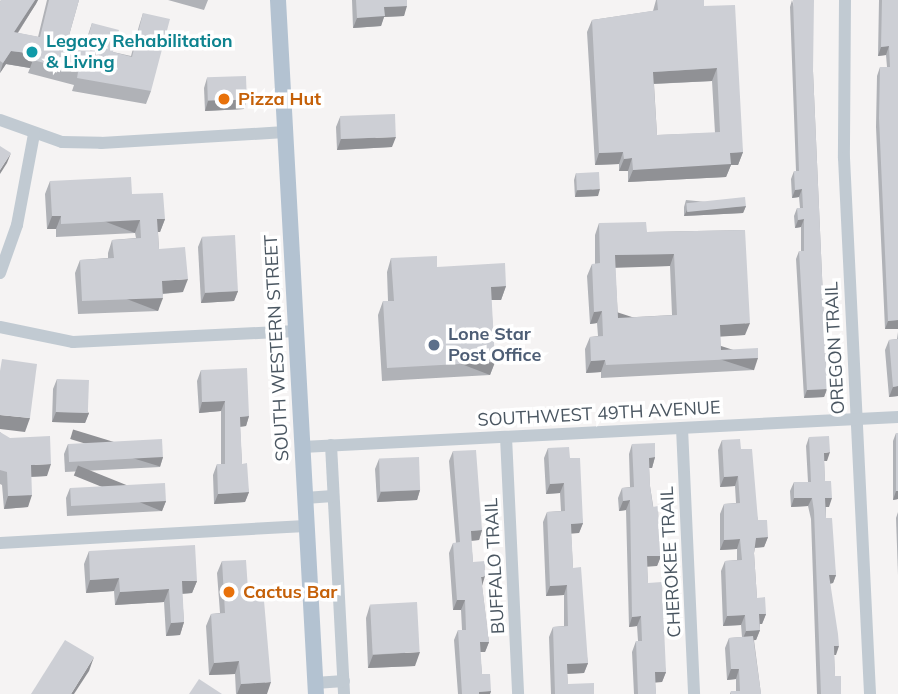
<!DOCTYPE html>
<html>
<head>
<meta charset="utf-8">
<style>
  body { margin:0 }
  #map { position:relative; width:898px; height:694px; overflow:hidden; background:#f5f3f3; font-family:Mulish,sans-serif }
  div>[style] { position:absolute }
  .minor>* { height:12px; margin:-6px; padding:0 6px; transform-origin:6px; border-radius:6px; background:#c1cad2 }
  .major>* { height:16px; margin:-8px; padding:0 8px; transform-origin:8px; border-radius:8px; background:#b3c2d1 }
  .wall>* { inset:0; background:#b0b2b7 }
  .shaded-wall>* { inset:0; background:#909195; transform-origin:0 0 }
  .building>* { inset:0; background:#cdcfd5; transform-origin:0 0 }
  .dots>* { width:19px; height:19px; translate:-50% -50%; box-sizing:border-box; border:4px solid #fff; border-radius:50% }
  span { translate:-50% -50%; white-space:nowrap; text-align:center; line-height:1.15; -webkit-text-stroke:7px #fff; paint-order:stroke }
  .culture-label { font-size:18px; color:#0d838f; font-weight:700 }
  .left { translate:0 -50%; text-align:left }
  .food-label { font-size:18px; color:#c56008; font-weight:700 }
  .service-label { font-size:18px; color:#4e5e75; font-weight:700 }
  .street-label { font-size:18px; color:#4a5661 }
</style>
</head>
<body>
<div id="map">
  <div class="minor">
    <div style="left:845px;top:0;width:158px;rotate:90.4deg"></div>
    <div style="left:844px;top:158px;width:537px;rotate:87.22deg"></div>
    <div style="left:0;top:120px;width:66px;rotate:19.5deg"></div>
    <div style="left:62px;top:142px;width:39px;rotate:1deg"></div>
    <div style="left:101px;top:143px;width:184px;rotate:-3.4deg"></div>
    <div style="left:0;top:273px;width:51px;rotate:-70.5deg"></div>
    <div style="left:17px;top:225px;width:93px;rotate:-79.4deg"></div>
    <div style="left:0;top:327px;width:75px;rotate:11.6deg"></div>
    <div style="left:73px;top:342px;width:223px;rotate:-2.8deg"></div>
    <div style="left:682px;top:428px;width:266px;rotate:87.4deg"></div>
    <div style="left:506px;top:437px;width:257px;rotate:87.3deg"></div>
    <div style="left:331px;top:445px;width:249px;rotate:87deg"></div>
    <div style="left:302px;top:447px;width:597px;rotate:-2.88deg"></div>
    <div style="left:305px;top:498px;width:28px;rotate:-4deg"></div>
    <div style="left:0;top:543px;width:306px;rotate:-3.2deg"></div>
    <div style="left:315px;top:683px;width:29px;rotate:-4deg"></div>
  </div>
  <div class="major">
    <div style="left:278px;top:0;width:695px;rotate:86.87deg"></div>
  </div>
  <div class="wall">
    <div style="clip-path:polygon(1px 0,38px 0,18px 33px,38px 37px,47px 0,79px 0,68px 39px,85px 44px,92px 23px,113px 52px,131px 56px,139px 26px,143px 13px,151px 91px,146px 104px,72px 91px,74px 85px,28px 73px,30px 68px,6px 64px,0 73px,0 2px)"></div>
    <div style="clip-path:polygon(168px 0,208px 0,204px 10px)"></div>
    <div style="clip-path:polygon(352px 0,407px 0,404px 16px,384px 17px,381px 26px,353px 28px)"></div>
    <div style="clip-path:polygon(evenodd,656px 0,704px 0,704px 6px,743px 152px,738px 165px,731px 165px,726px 177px,628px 182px,628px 171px,619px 171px,619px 164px,595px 165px,587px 32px,592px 20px,653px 11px,656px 0,712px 81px,715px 133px,657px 135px,654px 84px,712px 81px)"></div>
    <div style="clip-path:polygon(792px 0,813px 71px,827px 389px,824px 397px,804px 398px,796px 259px,799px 251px,801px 251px,801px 227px,795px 228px,794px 216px,797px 208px,800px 208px,799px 197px,792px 198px,791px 179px,794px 171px,796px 171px,790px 7px)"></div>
    <div style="clip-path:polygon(879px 0,898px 0,898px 329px,885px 329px,876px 127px,877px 76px,880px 67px,887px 67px,886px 55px,878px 56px)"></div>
    <div style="clip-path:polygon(207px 78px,244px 109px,205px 111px,204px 88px)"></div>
    <div style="clip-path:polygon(340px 117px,392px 147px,337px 150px,336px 127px)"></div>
    <div style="clip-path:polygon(576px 173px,598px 196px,575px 197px,574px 180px)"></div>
    <div style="clip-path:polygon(50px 181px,132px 194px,165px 219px,160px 232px,158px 232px,159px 249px,183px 292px,163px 294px,158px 311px,78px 314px,75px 273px,80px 260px,108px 258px,108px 253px,112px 240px,136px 238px,135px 233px,56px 237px,56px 229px,47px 229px,45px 194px)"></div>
    <div style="clip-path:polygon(686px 200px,746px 206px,743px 213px,684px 216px,684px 207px)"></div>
    <div style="clip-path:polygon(evenodd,599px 223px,647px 232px,745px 230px,745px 335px,720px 336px,721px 350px,754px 370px,601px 378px,601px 372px,586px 373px,585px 349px,590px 337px,598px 336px,597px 323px,590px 324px,587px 276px,592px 264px,595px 264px,595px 235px,599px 223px,670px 266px,672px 315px,618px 318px,615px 267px,670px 266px)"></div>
    <div style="clip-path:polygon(202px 237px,238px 291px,234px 301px,201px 303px,198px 247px)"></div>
    <div style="clip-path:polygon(391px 258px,437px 267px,506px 286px,501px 300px,491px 300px,495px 362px,490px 375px,382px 381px,378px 315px,383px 301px,388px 301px,387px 272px)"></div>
    <div style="clip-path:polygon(898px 332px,898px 396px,889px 397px,885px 350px,889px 340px,897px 339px)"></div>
    <div style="clip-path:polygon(201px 370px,249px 416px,246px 426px,240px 427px,242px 464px,249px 492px,245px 502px,214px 504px,213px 475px,217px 464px,221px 464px,221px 411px,199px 413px,197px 381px)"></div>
    <div style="clip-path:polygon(57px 379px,89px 413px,85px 423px,52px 422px,53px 389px)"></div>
    <div style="clip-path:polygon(0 432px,47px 476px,31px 477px,28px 507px,4px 509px,2px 485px,0 484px)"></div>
    <div style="clip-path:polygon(896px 433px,898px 499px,893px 500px,893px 441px)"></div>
    <div style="clip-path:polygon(809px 437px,827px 461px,824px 461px,825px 481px,829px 507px,826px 507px,826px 518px,836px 575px,833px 583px,830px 584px,836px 655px,834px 655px,835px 676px,841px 694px,817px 694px,811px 519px,808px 506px,791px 507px,790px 491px,794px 482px,808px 482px,806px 446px)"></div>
    <div style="clip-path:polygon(722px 440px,741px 449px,758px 520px,768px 537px,764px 547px,755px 548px,754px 553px,757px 598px,766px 614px,762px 624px,760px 624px,760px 630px,756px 640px,754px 640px,761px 694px,730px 694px,731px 691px,736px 691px,736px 679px,727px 680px,725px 648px,729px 638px,742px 637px,741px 625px,723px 626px,721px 571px,725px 561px,737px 560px,737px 549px,720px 550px,720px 514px,724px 504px,736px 503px,735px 486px,720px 487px,718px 450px)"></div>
    <div style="clip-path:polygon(68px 444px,163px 457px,160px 467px,65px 472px,64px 454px)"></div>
    <div style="clip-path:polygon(632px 444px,655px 457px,652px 468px,649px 468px,650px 486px,661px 556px,657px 566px,647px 566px,648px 583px,666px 672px,662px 682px,655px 682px,656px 694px,634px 694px,632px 652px,636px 641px,638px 641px,637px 626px,629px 627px,626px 510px,619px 511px,618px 498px,622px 488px,630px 487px,629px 454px)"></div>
    <div style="clip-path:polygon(548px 448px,570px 458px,583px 523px,579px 533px,571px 533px,573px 568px,588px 663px,584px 673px,567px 674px,568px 684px,594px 694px,551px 694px,549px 637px,553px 627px,564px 626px,564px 595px,546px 596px,543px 522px,547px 512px,561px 511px,560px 493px,546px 494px,544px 458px)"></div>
    <div style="clip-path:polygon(453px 451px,482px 530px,479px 540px,471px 541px,473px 562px,482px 586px,489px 642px,485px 652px,480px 652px,482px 674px,491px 691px,490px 694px,458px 694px,454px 640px,458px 630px,462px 630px,461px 610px,453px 610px,449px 553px,453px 543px,456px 543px,449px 461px)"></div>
    <div style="clip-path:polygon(379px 459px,420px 490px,417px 500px,377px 502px,375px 469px)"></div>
    <div style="clip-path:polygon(70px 488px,166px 501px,162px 511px,67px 516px,66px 498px)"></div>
    <div style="clip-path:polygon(898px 512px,898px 575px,896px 518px)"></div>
    <div style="clip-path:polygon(89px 551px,197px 581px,192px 593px,182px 594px,184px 622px,180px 635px,166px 636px,164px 602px,115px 605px,114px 591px,86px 593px,84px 564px)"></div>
    <div style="clip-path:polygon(222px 561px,248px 590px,267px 694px,236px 694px,235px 674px,209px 675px,206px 626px,211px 614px,220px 613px,217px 573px)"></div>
    <div style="clip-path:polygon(370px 605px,415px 666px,368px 668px,366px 618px)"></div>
  </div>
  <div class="shaded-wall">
    <div style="clip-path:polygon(35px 0,38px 0,36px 4px,9px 46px,14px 32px)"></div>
    <div style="clip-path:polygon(407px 6px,404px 16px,384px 17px,381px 26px,353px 28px,357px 18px,384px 7px)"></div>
    <div style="clip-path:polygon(889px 46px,886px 55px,878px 56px,881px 47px)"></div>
    <div style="clip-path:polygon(11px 51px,35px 54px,30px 68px,6px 64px,0 73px,3px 63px)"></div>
    <div style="clip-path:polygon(717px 68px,712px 81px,649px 84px,653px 72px)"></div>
    <div style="clip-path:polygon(247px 99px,244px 109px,205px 111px,208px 101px)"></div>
    <div style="clip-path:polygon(396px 137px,392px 147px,337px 150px,341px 139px)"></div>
    <div style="clip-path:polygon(623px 152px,619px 164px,595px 165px,599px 153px)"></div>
    <div style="clip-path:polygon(743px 152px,738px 165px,731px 165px,726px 177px,628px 182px,633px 170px,730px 153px)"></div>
    <div style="clip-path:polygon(11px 153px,7px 163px,0 174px,0 170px)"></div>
    <div style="clip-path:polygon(632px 158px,628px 171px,619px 171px,624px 159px)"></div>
    <div style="clip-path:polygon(600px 189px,598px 196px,575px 197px,577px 190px)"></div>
    <div style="clip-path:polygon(802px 189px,799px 197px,792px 198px,795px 190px)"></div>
    <div style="clip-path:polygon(746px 206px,743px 213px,684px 216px,687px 210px)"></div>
    <div style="clip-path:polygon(52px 216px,61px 216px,56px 229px,47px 229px)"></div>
    <div style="clip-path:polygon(157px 219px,165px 219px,160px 232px,152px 232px)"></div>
    <div style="clip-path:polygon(804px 219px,801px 227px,795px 228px,798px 220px)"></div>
    <div style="left:140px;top:220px;width:14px;height:79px;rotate:111deg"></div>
    <div style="clip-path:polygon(674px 254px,670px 266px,610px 268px,615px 255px)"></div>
    <div style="clip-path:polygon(188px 279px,183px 292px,157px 294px,162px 281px)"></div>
    <div style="clip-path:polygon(506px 286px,501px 300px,486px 300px,491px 287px)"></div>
    <div style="clip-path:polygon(238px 291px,234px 301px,201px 303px,205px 293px)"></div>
    <div style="left:163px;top:298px;width:14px;height:81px;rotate:111deg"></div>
    <div style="clip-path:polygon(602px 311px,597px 323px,590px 324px,594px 312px)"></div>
    <div style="clip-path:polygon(898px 320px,898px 329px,885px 329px,888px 321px)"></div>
    <div style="clip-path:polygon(750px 323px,745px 335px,715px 337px,720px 325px)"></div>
    <div style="left:758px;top:358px;width:13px;height:152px;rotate:108deg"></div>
    <div style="clip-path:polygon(605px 360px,601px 372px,586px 373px,591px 361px)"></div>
    <div style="left:495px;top:362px;width:14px;height:108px;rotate:111deg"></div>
    <div style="clip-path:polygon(898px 386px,898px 396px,889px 397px,893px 387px)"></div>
    <div style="clip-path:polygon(827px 389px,824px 397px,804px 398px,807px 390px)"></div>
    <div style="clip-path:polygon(225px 401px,221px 411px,199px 413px,202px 402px)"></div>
    <div style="clip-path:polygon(56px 412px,89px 413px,85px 423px,52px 422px)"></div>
    <div style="clip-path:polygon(0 415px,30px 418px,25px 432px,0 429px)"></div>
    <div style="clip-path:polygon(249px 416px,246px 426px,236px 427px,240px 417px)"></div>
    <div style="clip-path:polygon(830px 452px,827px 461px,821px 461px,824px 453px)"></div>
    <div style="left:163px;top:457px;width:10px;height:94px;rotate:107deg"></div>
    <div style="clip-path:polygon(655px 457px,652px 468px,645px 468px,649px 458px)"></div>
    <div style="clip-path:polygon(51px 464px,47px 476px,26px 477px,31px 465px)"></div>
    <div style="clip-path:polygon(738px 476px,735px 486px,720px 487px,724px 477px)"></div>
    <div style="clip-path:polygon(564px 483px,560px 493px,546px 494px,550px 484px)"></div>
    <div style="clip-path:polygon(420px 490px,417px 500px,377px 502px,381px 492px)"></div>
    <div style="clip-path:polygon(896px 491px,898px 491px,898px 499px,893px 500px)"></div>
    <div style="clip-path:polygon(249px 492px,245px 502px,214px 504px,218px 494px)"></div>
    <div style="clip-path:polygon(32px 495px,28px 507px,4px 509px,8px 496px)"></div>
    <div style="clip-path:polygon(794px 498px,812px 498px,808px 506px,791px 507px)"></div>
    <div style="clip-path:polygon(825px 498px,832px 498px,829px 507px,822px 507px)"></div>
    <div style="clip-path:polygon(630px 500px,626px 510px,619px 511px,623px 501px)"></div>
    <div style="left:166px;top:501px;width:11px;height:95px;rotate:112deg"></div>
    <div style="clip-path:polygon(583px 523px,579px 533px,567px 534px,571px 524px)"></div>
    <div style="clip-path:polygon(482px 530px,479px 540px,467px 541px,471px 531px)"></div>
    <div style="clip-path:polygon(768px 537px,764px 547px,752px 548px,756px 538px)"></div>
    <div style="clip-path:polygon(740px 539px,737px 549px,720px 550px,724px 540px)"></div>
    <div style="clip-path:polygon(647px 556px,661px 556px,657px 566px,643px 567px)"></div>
    <div style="clip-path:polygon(829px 575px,836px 575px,833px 583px,826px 584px)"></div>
    <div style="clip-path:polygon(485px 576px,482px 586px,481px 577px)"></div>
    <div style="clip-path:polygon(119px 578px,114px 591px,86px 593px,90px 580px)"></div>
    <div style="clip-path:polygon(182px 581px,197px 581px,192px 593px,177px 594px)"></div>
    <div style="clip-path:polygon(567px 585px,564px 595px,546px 596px,550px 586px)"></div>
    <div style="clip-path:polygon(169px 589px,164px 602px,115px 605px,120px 592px)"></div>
    <div style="clip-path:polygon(457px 600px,465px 600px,461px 610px,453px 610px)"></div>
    <div style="clip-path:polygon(759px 614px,766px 614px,762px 624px,756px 624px)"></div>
    <div style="clip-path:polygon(745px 615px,741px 625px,723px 626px,727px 616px)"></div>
    <div style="clip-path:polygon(641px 616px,637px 626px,629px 627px,632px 617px)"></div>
    <div style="clip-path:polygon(184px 622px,180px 635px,166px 636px,171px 623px)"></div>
    <div style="clip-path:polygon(760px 630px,756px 640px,742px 641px,746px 631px)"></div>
    <div style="clip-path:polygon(480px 642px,489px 642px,485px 652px,476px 652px)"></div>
    <div style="clip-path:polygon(834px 646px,839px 646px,836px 655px,831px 655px)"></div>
    <div style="clip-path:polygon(420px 652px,415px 666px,368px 668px,373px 655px)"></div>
    <div style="clip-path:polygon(94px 657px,89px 671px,74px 694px,71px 694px)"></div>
    <div style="clip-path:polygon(239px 661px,235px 674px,209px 675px,214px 663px)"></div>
    <div style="clip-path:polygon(588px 663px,584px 673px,563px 674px,567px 664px)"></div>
    <div style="clip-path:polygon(731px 669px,739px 669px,736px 679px,727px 680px)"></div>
    <div style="clip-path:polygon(655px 672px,666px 672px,662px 682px,651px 683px)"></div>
    <div style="clip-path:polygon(271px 682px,267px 694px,237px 694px,241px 684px)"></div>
    <div style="clip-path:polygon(491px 691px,490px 694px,478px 694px,479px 692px)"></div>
  </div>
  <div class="building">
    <div style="clip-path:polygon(1px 0,35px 0,14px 32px,40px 37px,49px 0,79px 0,68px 39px,86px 45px,92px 23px,119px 30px,113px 52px,132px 57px,143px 13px,170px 19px,151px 91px,77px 78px,78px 72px,33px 60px,35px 54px,11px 51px,3px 63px,0 61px,0 2px)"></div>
    <div style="clip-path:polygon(356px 0,407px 0,407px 6px,384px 7px,385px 16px,357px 18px)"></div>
    <div style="clip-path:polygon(evenodd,657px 0,704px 0,704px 6px,735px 5px,743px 152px,730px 153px,731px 164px,633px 170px,632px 158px,624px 159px,623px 152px,599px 153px,592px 20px,658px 10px,657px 0,717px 68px,720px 132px,657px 135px,653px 72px,717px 68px)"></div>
    <div style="clip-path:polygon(793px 0,814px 0,813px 71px,827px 389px,807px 390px,799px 251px,804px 251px,804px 219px,798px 220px,797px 208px,803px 208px,802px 189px,795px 190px,794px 171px,799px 171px)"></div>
    <div style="clip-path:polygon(882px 0,898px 0,898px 320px,888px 321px,879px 118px,880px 67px,890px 67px,889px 46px,881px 47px)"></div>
    <div style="left:246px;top:76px;width:23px;height:39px;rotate:88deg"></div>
    <div style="left:395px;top:114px;width:23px;height:55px;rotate:88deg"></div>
    <div style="clip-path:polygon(0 146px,11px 153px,0 170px)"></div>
    <div style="left:599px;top:172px;width:17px;height:23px;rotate:87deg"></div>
    <div style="clip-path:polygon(131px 177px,132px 194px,163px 193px,165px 219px,157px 219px,159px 249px,185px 247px,188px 279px,162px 281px,163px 298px,82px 301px,80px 260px,114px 258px,112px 240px,141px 238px,140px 220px,61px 224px,61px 216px,52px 216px,50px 181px)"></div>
    <div style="left:745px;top:197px;width:9px;height:59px;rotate:84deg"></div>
    <div style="clip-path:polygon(evenodd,646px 222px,647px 232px,745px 230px,750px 323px,720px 325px,721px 350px,758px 348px,758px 358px,606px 365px,605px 360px,591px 361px,590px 337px,603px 336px,602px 311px,594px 312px,592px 264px,600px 263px,599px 223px,646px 222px,674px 254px,677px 315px,618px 318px,615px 255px,674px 254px)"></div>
    <div style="left:235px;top:235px;width:56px;height:33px;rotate:87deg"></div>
    <div style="clip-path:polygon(437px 256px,437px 267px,505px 263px,506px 286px,491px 287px,495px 362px,387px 368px,383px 301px,394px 301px,391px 258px)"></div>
    <div style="clip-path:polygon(898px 339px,898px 386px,893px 387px,889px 340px)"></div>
    <div style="clip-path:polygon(2px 359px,37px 364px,30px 418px,0 415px,0 371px)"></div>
    <div style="clip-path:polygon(247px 368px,249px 416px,240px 417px,242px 464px,247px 463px,249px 492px,218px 494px,217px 464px,225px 464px,225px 401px,202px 402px,201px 370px)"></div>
    <div style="left:57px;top:379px;width:32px;height:33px;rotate:2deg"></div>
    <div style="clip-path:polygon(0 432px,10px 438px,50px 436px,51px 464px,31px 465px,32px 495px,8px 496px,7px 472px,0 470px)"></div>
    <div style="left:896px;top:433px;width:2px;height:58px"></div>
    <div style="clip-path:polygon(829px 436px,830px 452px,824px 453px,825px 481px,831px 481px,832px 498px,825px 498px,826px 518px,832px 518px,836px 575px,829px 575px,838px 634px,839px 646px,834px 646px,835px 676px,841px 676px,841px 694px,821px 694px,814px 511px,812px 498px,794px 498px,794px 482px,811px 482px,809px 437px)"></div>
    <div style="left:162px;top:439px;width:18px;height:94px;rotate:87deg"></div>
    <div style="clip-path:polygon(740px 439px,741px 449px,752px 449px,758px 520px,767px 520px,768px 537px,756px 538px,754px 553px,757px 598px,765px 597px,766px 614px,759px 614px,760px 630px,746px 631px,745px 615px,727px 616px,725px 561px,742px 560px,740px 539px,724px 540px,724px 504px,740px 503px,738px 476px,724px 477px,722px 440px)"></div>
    <div style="clip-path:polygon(655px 443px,655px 457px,649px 458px,650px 486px,653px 507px,658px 506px,661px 556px,647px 556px,648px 583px,662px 582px,666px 672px,655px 672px,656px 694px,638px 694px,636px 641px,642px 641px,641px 616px,632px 617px,630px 500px,623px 501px,622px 488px,634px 487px,632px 444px)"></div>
    <div style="clip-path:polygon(569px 447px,570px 458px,580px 458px,583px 523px,571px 524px,573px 568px,581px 567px,588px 663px,567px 664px,568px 684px,594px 683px,594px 694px,555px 694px,553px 627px,568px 626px,567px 585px,550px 586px,547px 512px,565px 511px,564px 483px,550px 484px,548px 448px)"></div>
    <div style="clip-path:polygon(476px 450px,482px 530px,471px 531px,473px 562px,485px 561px,485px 576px,481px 577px,489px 642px,480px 642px,482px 674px,490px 674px,491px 691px,479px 692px,479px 694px,462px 694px,458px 630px,466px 630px,465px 600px,457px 600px,455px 573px,453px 543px,460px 542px,453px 451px)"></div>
    <div style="left:419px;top:457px;width:33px;height:40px;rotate:88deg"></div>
    <div style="left:165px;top:483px;width:18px;height:95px;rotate:87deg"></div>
    <div style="clip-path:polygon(195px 545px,197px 581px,182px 581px,184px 622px,171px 623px,169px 589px,120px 592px,119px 578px,90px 580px,89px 551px)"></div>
    <div style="clip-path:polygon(246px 560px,248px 590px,263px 589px,271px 682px,241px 684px,239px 661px,214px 663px,211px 614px,225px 613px,222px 561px)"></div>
    <div style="left:417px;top:602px;width:50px;height:47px;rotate:87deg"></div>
    <div style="clip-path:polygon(753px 636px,761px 694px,731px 694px,731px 691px,740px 691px,739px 669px,731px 669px,729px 638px)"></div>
    <div style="clip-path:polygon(65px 640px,94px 657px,71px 694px,31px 694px)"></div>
    <div style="clip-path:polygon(199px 679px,222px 694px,189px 694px)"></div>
  </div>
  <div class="dots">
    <div style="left:32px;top:52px;background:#0f9aa8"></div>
    <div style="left:224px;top:99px;background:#e8710a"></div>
    <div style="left:434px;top:345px;background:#5c6f8a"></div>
    <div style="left:229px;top:592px;background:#e8710a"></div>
  </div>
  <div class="culture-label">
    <span class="left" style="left:46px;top:52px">Legacy Rehabilitation<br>&amp; Living</span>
  </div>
  <div class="food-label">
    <span class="left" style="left:238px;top:99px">Pizza Hut</span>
    <span class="left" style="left:243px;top:592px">Cactus Bar</span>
  </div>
  <div class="service-label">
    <span class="left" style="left:448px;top:345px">Lone Star<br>Post Office</span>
  </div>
  <div class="street-label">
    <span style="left:277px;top:348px;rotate:-93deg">SOUTH WESTERN STREET</span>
    <span style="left:835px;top:348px;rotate:-93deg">OREGON TRAIL</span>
    <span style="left:599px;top:414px;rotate:-3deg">SOUTHWEST 49TH AVENUE</span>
    <span style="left:671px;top:562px;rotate:-93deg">CHEROKEE TRAIL</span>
    <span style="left:495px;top:566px;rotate:-93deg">BUFFALO TRAIL</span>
  </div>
</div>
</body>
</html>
